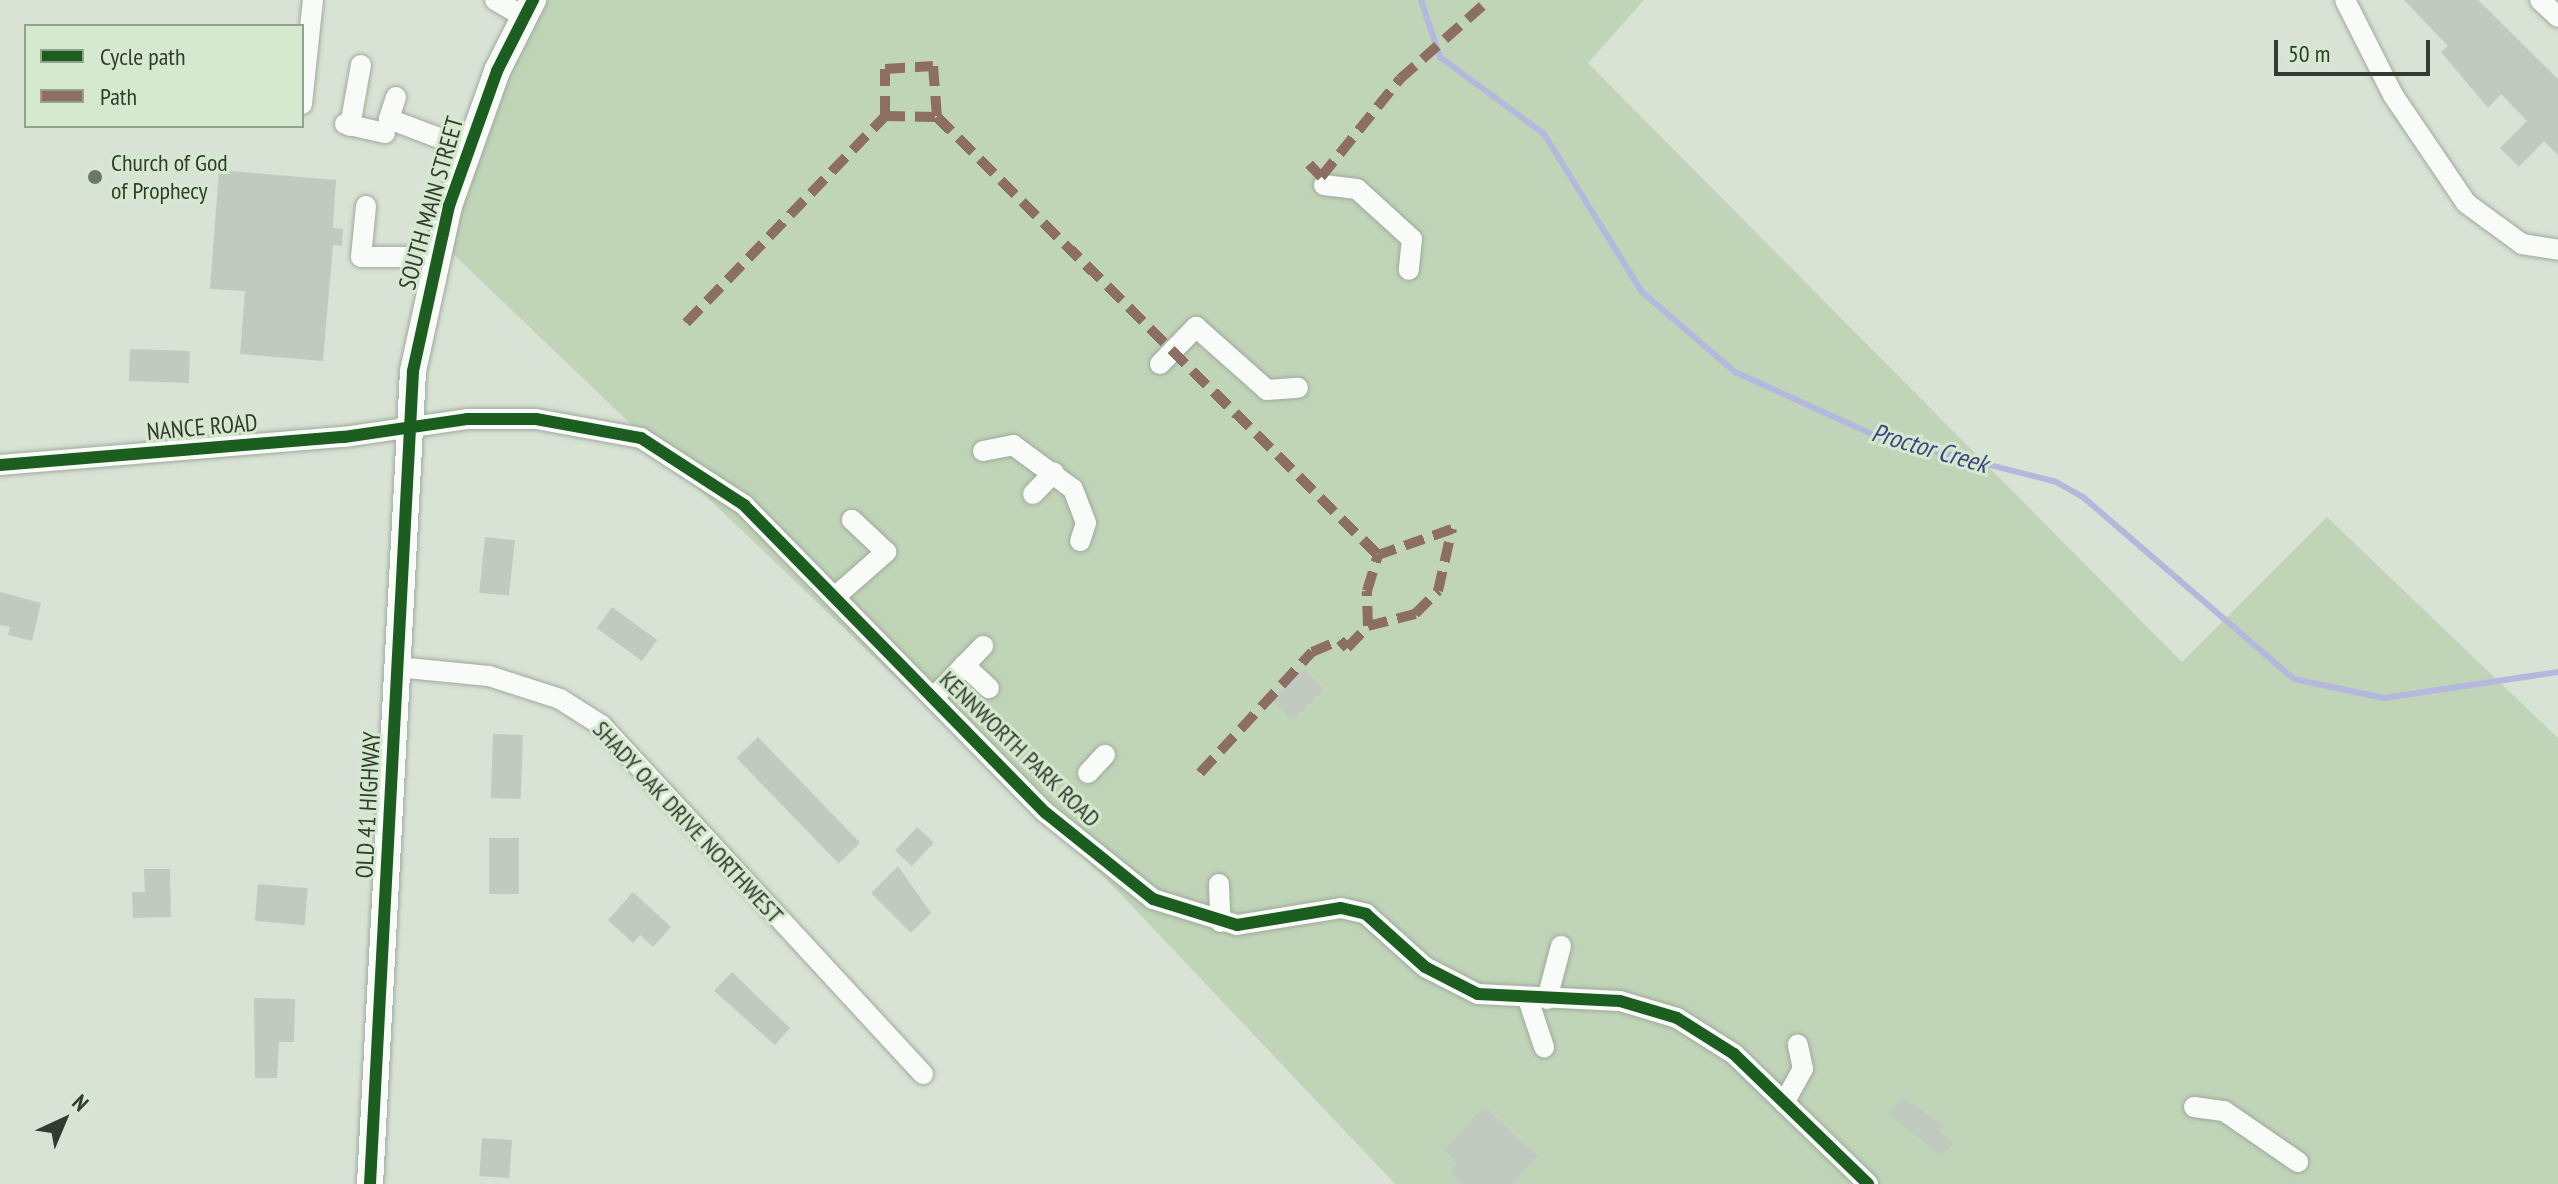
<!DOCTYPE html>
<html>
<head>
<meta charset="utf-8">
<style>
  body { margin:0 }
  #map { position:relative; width:2558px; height:1184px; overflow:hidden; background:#d8e3d5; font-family:"PT Sans Narrow",sans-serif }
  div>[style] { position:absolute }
  .green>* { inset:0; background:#c0d5b8 }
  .stream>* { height:6px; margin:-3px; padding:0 3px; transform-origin:3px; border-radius:3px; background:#b4b8dd }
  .building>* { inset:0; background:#c1cabf; transform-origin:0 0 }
  .roads { filter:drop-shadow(0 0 2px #a0a99d) drop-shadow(0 0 2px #a0a99d) }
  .minor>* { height:20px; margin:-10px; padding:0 10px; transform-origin:10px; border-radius:10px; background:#f9fbf9 }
  .major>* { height:26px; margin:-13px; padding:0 13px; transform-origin:13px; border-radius:13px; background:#f9fbf9 }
  .quiet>* { height:10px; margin-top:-5px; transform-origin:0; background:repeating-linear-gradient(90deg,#8d6e63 0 20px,transparent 0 30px) }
  .cycleway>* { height:12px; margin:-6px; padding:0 6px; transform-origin:6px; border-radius:6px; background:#1b5e20 }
  .dots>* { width:22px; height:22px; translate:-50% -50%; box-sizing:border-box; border:4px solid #d5e9cf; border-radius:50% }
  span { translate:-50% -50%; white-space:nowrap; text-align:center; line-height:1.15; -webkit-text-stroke:6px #d5e9cf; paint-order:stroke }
  .poi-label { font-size:24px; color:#333b30 }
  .left { translate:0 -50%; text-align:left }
  .street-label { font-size:24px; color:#333b30 }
  .water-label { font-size:26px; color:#454187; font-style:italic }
  .legend { position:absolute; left:24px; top:24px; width:280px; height:104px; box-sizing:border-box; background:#d5e9cf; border:2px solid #94a38f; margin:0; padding:10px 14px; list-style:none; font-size:24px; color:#333b30 }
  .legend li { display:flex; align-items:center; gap:16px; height:40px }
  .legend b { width:40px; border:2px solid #94a38f }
  .north { position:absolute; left:24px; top:1080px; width:80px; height:80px; -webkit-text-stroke:6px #d5e9cf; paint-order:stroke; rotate:44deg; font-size:22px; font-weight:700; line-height:32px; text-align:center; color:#333b30 }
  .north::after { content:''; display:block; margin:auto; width:28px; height:36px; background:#333b30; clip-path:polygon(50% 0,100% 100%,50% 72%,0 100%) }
  .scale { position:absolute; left:2274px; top:40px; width:156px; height:36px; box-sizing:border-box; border:4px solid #333b30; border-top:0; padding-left:10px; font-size:24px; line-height:28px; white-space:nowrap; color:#333b30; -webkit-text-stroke:6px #d5e9cf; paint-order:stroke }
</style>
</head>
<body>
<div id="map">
  <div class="green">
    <div style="clip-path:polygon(533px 0,1644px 0,1588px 63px,2182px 662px,2327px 517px,2558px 738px,2558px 1184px,1395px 1184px,1113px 886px,450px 251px,494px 67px)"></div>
  </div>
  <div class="stream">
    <div style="left:1421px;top:0;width:60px;rotate:71.6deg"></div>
    <div style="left:1440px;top:57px;width:129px;rotate:36.5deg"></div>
    <div style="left:1544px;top:134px;width:186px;rotate:58.2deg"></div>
    <div style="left:1642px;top:292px;width:123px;rotate:40.7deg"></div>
    <div style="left:1735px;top:372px;width:155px;rotate:24.4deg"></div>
    <div style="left:1876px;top:436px;width:186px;rotate:14.3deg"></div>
    <div style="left:2056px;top:482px;width:31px;rotate:29deg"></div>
    <div style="left:2083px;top:497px;width:279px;rotate:40.8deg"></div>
    <div style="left:2294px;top:679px;width:92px;rotate:11.9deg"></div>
    <div style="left:2384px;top:698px;width:176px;rotate:-8.5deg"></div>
  </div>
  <div class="building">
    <div style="clip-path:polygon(2404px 0,2478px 0,2558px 79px,2558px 155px,2544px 141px,2519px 167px,2500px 148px,2527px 121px,2501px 94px,2488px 108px,2441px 52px,2448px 46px)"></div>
    <div style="clip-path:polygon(219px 170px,336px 180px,333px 228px,343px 229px,342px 246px,333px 245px,323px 361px,240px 354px,245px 291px,210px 289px)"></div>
    <div style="left:130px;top:349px;width:60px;height:32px;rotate:2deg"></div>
    <div style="left:485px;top:537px;width:30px;height:56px;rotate:6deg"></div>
    <div style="clip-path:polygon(0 592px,41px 603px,32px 641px,8px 635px,10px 627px,0 625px)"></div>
    <div style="left:612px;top:607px;width:56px;height:26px;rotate:36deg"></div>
    <div style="left:1304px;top:669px;width:28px;height:44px;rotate:45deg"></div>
    <div style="left:493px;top:734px;width:30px;height:64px;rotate:2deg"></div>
    <div style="left:758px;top:737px;width:147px;height:30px;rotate:46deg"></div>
    <div style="left:917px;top:827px;width:23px;height:32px;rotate:43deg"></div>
    <div style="left:489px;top:838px;width:30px;height:56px"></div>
    <div style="clip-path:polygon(898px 866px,931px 913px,911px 933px,871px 893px)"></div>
    <div style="clip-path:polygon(144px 869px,170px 869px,171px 917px,133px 918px,132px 892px,145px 892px)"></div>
    <div style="left:258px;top:884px;width:50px;height:37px;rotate:5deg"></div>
    <div style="clip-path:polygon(633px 892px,671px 927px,653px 947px,640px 935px,633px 943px,608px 920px)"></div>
    <div style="clip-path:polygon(732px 972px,790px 1028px,775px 1045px,714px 991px)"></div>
    <div style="clip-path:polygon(254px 998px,295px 999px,294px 1042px,279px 1042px,277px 1078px,255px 1078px)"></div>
    <div style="clip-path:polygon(1902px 1097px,1944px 1125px,1939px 1131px,1953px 1144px,1941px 1156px,1887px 1113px)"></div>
    <div style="clip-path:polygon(1484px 1106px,1538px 1156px,1512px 1184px,1464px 1184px,1450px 1172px,1458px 1163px,1444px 1150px)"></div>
    <div style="left:482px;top:1138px;width:30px;height:38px;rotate:4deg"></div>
  </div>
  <div class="roads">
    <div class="minor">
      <div style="left:495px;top:0;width:34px;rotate:30deg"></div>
      <div style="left:2345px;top:0;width:106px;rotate:63.2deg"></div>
      <div style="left:2393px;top:95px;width:130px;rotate:55.9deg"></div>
      <div style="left:2466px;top:203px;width:69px;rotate:36.2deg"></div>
      <div style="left:2522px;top:244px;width:36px;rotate:9deg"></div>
      <div style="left:2540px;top:0;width:25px;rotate:43deg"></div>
      <div style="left:396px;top:97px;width:23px;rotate:108deg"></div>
      <div style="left:389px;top:119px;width:85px;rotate:20.8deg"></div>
      <div style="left:302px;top:104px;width:105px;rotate:-84deg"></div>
      <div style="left:345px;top:124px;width:41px;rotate:12.7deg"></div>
      <div style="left:350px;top:126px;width:62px;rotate:-79.8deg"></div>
      <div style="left:1324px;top:185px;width:33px;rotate:7deg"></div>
      <div style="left:1357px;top:189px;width:74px;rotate:42.3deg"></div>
      <div style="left:1412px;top:239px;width:31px;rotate:96deg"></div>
      <div style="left:366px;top:206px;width:51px;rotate:95.6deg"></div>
      <div style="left:361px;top:257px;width:75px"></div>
      <div style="left:1160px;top:364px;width:52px;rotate:-45.8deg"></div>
      <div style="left:1196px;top:327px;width:95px;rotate:41.6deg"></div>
      <div style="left:1267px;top:390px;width:31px;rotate:-4deg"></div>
      <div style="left:983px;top:451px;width:31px;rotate:-11deg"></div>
      <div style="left:1013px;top:445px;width:74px;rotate:36.3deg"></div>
      <div style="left:1073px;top:489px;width:36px;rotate:69deg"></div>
      <div style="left:1086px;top:523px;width:19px;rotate:108deg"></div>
      <div style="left:0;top:465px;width:345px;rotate:-4.7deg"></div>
      <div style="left:344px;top:437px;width:124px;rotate:-8.3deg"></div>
      <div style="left:467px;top:419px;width:69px"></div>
      <div style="left:536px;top:419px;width:107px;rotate:10.3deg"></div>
      <div style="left:641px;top:438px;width:123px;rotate:33deg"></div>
      <div style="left:744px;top:505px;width:431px;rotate:45.6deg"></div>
      <div style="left:1046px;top:813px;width:137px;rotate:38.8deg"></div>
      <div style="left:1153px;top:899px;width:88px;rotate:17.2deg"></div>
      <div style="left:1237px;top:925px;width:105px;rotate:-9.3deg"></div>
      <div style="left:1341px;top:908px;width:26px;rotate:13deg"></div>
      <div style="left:1366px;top:914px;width:79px;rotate:41.9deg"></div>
      <div style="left:1425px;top:967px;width:59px;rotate:27deg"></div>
      <div style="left:1478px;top:994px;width:142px;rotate:2.8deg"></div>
      <div style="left:1620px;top:1001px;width:59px;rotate:16.6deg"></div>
      <div style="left:1677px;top:1018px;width:67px;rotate:32.3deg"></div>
      <div style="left:1734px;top:1054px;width:187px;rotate:44.1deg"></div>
      <div style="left:1033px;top:494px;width:30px;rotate:-46deg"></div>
      <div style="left:836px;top:596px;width:67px;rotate:-41.3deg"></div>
      <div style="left:886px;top:552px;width:47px;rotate:-136.7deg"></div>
      <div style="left:964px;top:665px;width:34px;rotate:43deg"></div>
      <div style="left:397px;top:667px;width:92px;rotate:5.6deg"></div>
      <div style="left:489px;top:676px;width:75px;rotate:17.9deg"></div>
      <div style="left:560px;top:699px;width:49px;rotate:32.4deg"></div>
      <div style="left:601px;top:725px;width:475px;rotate:47.3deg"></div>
      <div style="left:934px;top:697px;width:71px;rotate:-46.1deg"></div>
      <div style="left:1088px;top:773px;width:25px;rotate:-47deg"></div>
      <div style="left:1219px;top:884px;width:38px;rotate:88deg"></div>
      <div style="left:1528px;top:999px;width:51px;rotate:71.6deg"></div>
      <div style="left:1547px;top:999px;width:55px;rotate:-75.2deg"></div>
      <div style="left:1784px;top:1103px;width:39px;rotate:-61deg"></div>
      <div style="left:1803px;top:1069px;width:25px;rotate:-102deg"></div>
      <div style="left:2194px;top:1107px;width:30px;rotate:8deg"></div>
      <div style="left:2224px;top:1111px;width:90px;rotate:34.6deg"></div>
    </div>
    <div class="major">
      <div style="left:370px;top:1184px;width:814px;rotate:-86.97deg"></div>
      <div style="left:413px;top:371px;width:169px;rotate:-77.7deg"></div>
      <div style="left:449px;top:206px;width:143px;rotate:-70.4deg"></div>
      <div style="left:497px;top:71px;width:80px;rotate:-63.1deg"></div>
    </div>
  </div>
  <div class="quiet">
    <div style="left:885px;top:116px;width:52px;rotate:1.1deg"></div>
    <div style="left:1309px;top:164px;width:18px;rotate:47deg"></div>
    <div style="left:1321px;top:177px;width:126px;rotate:-51.1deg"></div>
    <div style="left:1400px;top:79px;width:119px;rotate:-41.6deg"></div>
    <div style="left:686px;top:323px;width:287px;rotate:-46.1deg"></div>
    <div style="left:885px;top:116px;width:47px;rotate:-90deg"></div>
    <div style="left:885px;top:69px;width:48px;rotate:-3.6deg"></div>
    <div style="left:933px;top:66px;width:51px;rotate:85.5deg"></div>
    <div style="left:937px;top:117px;width:622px;rotate:44.8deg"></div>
    <div style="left:1368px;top:626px;width:35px;rotate:-92deg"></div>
    <div style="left:1367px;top:591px;width:38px;rotate:-73deg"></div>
    <div style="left:1200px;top:773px;width:165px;rotate:-47.2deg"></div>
    <div style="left:1312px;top:652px;width:30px;rotate:-23deg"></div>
    <div style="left:1340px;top:640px;width:11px;rotate:49deg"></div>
    <div style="left:1347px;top:648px;width:30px;rotate:-46deg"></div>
    <div style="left:1368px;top:626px;width:49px;rotate:-14.3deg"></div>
    <div style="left:1415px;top:614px;width:33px;rotate:-45deg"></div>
    <div style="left:1438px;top:591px;width:64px;rotate:-77.3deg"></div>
    <div style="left:1452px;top:529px;width:78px;rotate:160.6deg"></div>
  </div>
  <div class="cycleway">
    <div style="left:0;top:465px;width:345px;rotate:-4.7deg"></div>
    <div style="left:344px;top:437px;width:124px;rotate:-8.3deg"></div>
    <div style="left:467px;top:419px;width:69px"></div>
    <div style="left:536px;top:419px;width:107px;rotate:10.3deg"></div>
    <div style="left:641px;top:438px;width:123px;rotate:33deg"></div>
    <div style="left:744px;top:505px;width:431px;rotate:45.6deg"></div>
    <div style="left:1046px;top:813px;width:137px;rotate:38.8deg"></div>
    <div style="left:1153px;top:899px;width:88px;rotate:17.2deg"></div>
    <div style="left:1237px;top:925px;width:105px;rotate:-9.3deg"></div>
    <div style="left:1341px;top:908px;width:26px;rotate:13deg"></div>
    <div style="left:1366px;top:914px;width:79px;rotate:41.9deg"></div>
    <div style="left:1425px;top:967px;width:59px;rotate:27deg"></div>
    <div style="left:1478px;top:994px;width:142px;rotate:2.8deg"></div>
    <div style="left:1620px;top:1001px;width:59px;rotate:16.6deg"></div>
    <div style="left:1677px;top:1018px;width:67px;rotate:32.3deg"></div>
    <div style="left:1734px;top:1054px;width:187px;rotate:44.1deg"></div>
    <div style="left:370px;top:1184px;width:814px;rotate:-86.97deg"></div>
    <div style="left:413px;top:371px;width:169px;rotate:-77.7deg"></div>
    <div style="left:449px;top:206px;width:143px;rotate:-70.4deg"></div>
    <div style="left:497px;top:71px;width:80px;rotate:-63.1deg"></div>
  </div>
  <div class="dots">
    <div style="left:95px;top:177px;background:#6d766a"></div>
  </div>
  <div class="poi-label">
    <span class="left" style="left:111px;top:177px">Church of God<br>of Prophecy</span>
  </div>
  <div class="street-label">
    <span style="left:431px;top:203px;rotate:-74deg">SOUTH MAIN STREET</span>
    <span style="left:202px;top:427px;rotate:-5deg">NANCE ROAD</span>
    <span style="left:1020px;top:749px;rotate:44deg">KENNWORTH PARK ROAD</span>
    <span style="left:368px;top:805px;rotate:-87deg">OLD 41 HIGHWAY</span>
    <span style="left:688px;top:822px;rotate:47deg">SHADY OAK DRIVE NORTHWEST</span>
  </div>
  <div class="water-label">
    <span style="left:1930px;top:448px;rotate:16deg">Proctor Creek</span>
  </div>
  <ul class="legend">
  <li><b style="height:10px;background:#1b5e20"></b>Cycle path</li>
  <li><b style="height:10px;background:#8d6e63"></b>Path</li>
  </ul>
  <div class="north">N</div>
  <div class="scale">50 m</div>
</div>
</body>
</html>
